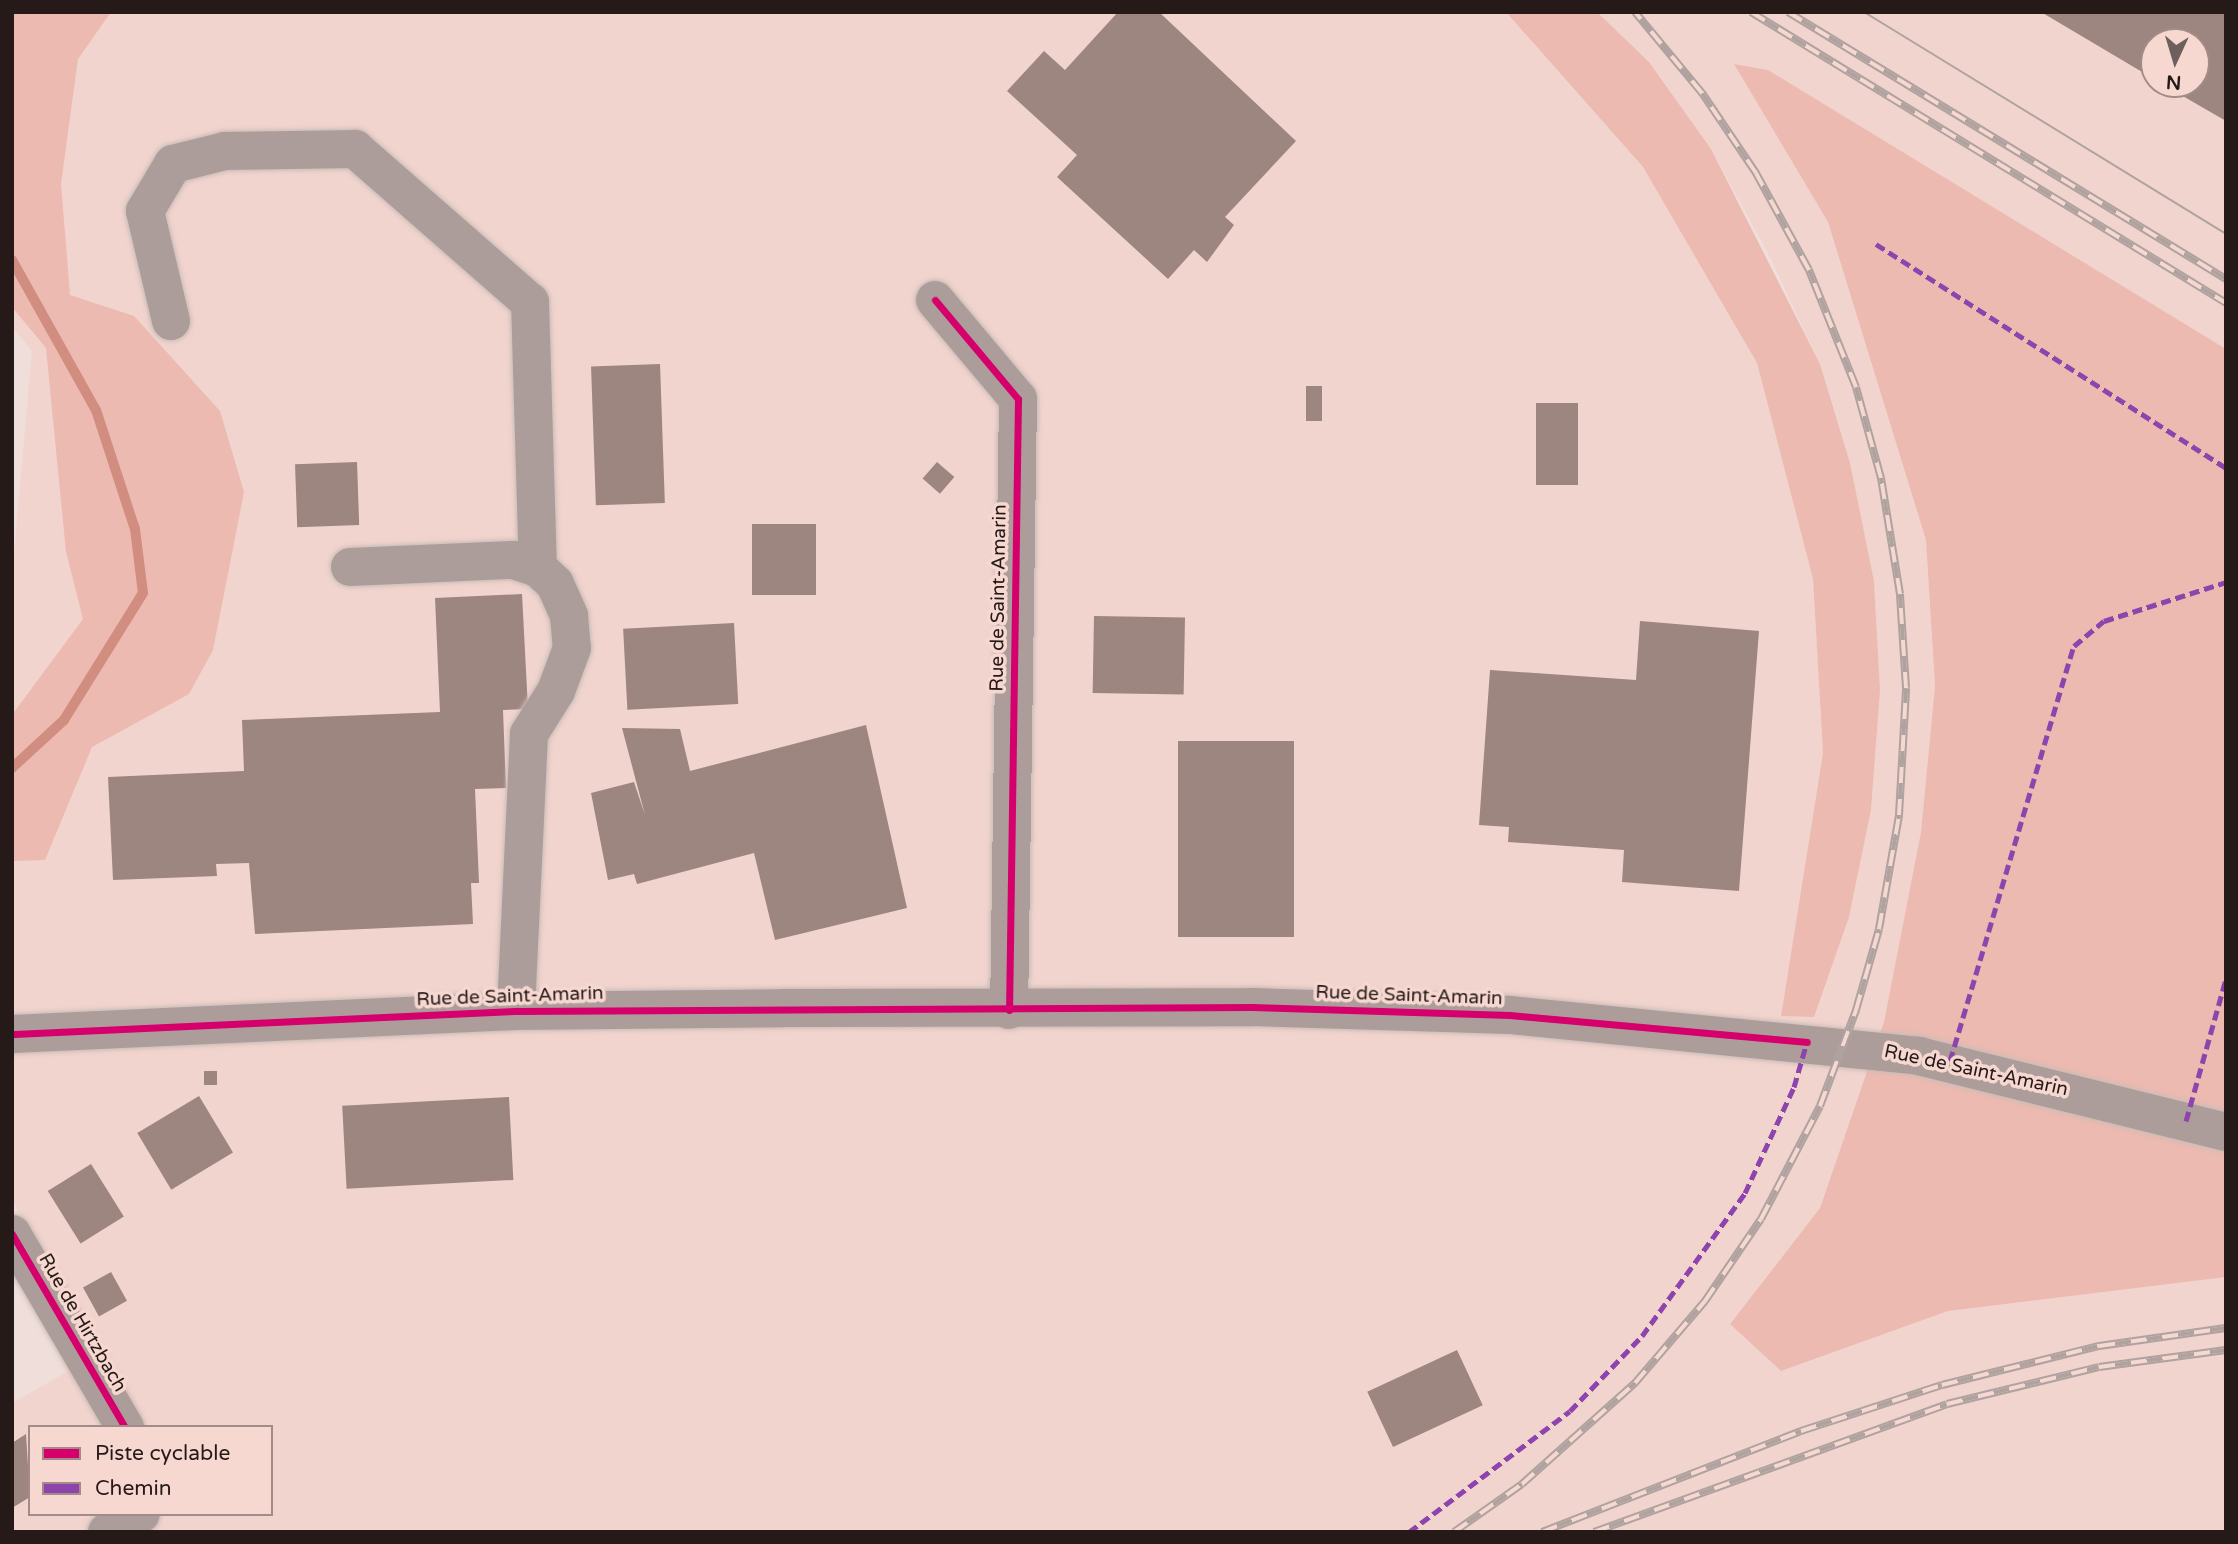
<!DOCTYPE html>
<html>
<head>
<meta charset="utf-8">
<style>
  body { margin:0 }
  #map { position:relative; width:2238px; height:1544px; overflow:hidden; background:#efded9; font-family:"Varela Round",sans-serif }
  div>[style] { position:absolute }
  .built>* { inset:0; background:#f1d4cd }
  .green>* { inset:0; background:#ecbab0 }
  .stream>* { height:10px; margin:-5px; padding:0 5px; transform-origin:5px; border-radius:5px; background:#d18d7f }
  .building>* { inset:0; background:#9d8580; transform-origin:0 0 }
  .roads { filter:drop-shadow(0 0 2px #c9bcb8) drop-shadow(0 0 2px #c9bcb8) }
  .minor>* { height:38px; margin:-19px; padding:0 19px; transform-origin:19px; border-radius:19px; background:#ad9d9a }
  .tram>* { height:2px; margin:-1px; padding:0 1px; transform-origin:1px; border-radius:1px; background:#afa29f }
  .rail>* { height:8px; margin-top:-4px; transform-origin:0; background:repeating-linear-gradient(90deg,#f7d8d1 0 16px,#afa29f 0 32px); box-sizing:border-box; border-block:2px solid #afa29f }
  .quiet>* { height:5px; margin-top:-2.5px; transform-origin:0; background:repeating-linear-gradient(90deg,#8e44ad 0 10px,transparent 0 15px) }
  .cycleway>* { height:7px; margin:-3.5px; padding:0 3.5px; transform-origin:3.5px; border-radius:3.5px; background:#d6006c }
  span { translate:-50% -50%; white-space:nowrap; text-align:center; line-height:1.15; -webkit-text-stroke:7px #f7d8d1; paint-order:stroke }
  .street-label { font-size:19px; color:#251a18 }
  .frame { position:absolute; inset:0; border:14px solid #251a18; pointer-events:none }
  .legend { position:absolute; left:28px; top:1425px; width:245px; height:91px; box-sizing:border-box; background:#f7d8d1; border:2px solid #a38c87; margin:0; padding:9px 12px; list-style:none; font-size:21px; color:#251a18 }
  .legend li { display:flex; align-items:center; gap:14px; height:35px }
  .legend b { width:35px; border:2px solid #a38c87 }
  .north { position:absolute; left:2140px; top:28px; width:70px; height:70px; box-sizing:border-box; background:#f7d8d1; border:2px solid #a38c87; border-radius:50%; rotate:184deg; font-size:19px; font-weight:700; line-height:28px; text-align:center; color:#251a18 }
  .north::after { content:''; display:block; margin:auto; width:24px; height:32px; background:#6c5f5c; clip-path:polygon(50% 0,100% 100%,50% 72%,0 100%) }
</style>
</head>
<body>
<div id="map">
  <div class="built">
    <div style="clip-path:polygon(evenodd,12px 12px,1506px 12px,1643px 167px,1757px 363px,1813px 579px,1823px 753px,1781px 1015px,1849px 917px,1871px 810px,1880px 691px,1874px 581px,1850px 463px,1820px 364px,1769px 255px,1711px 149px,1649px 62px,1597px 12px,2226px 12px,2226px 349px,1768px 70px,1734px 64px,1828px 222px,1926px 540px,1935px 686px,1921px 832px,1884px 1022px,1820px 1208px,1730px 1323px,1782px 1371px,1948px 1311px,2226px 1277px,2226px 1532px,12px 1532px,12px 1403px,97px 1355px,12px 1200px,12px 577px,32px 351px,12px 326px,12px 12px,2154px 42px,2196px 42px,2196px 84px,2154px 84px,2154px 42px,12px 12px,30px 1427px,271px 1427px,271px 1514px,30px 1514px,30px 1427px)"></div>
  </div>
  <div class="green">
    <div style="clip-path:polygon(12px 12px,111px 12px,78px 59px,61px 184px,70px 295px,134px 316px,220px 411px,244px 492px,213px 650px,189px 694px,92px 747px,45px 860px,12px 861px,12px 715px,83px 619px,66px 552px,46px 348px,12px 307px)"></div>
    <div style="clip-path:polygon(1506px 12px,1597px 12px,1649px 62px,1711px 149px,1820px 364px,1850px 463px,1874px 581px,1880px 691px,1871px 810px,1849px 917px,1814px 1017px,1781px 1016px,1823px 753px,1813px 579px,1757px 363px,1643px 167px)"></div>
    <div style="clip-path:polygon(1734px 64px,1768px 70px,2226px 349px,2226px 1277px,1948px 1311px,1781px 1371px,1730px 1324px,1820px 1208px,1884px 1022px,1921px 832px,1935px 686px,1926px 540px,1828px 222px)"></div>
  </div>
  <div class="stream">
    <div style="left:12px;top:260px;width:172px;rotate:60.8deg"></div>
    <div style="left:96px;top:410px;width:125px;rotate:71.9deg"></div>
    <div style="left:135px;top:529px;width:64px;rotate:82.9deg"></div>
    <div style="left:143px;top:593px;width:150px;rotate:121.9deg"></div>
    <div style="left:64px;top:720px;width:71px;rotate:137.3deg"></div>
  </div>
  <div class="building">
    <div style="clip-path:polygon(1118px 12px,1159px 12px,1296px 141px,1225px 217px,1234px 225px,1207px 262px,1194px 250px,1168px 279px,1057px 177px,1077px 155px,1007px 91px,1044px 51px,1065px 70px)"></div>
    <div style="clip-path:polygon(2041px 12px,2226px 12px,2226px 121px,2162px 84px,2196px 84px,2196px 42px,2154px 42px,2154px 79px)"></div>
    <div style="left:660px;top:364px;width:139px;height:69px;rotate:88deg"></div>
    <div style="left:1306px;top:386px;width:16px;height:35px"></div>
    <div style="left:1536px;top:403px;width:42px;height:82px"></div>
    <div style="left:357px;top:462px;width:63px;height:62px;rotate:88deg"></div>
    <div style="left:937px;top:462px;width:23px;height:22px;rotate:41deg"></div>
    <div style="left:752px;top:524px;width:64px;height:71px"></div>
    <div style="clip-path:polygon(522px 594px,528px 709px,503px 710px,506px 788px,475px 789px,479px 883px,471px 883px,473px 924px,255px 934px,249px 863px,216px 864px,217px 876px,113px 880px,108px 777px,244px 771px,242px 720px,440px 712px,435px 598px)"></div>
    <div style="left:1094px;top:616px;width:91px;height:77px;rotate:1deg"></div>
    <div style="clip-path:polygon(1640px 621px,1759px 631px,1739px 891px,1622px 882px,1624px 850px,1508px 842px,1509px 827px,1479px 825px,1490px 670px,1636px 680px)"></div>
    <div style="left:734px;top:623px;width:81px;height:111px;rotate:87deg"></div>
    <div style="clip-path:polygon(866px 725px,907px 908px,775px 940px,754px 853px,637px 884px,634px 874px,608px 880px,591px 793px,634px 782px,645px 815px,622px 728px,680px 729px,690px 771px)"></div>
    <div style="left:1178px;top:741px;width:116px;height:196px"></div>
    <div style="left:204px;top:1071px;width:13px;height:14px"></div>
    <div style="left:199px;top:1096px;width:66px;height:72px;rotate:59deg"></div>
    <div style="left:509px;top:1097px;width:83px;height:167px;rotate:87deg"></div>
    <div style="left:91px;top:1164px;width:62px;height:51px;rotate:58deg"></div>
    <div style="left:111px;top:1272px;width:33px;height:32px;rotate:61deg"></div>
    <div style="left:1457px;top:1350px;width:61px;height:99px;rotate:65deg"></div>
    <div style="clip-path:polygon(26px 1434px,30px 1497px,12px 1508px,12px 1443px)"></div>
  </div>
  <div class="roads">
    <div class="minor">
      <div style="left:935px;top:300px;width:129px;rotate:50deg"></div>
      <div style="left:1018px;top:399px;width:611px;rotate:90.84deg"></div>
      <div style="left:171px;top:321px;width:113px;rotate:-103.3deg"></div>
      <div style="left:145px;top:211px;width:55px;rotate:-59.2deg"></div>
      <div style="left:173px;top:164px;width:54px;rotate:-14deg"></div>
      <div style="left:225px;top:151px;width:130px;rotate:-0.9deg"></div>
      <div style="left:355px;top:149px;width:232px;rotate:41.2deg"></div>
      <div style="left:530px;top:302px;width:266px;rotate:88.3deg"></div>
      <div style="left:350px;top:567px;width:163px;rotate:-2.5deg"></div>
      <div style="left:513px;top:560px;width:26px;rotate:18deg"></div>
      <div style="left:538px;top:568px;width:23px;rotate:43deg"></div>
      <div style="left:555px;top:584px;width:35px;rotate:66deg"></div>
      <div style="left:569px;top:616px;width:32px;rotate:85deg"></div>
      <div style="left:572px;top:648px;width:46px;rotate:110.4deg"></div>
      <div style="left:556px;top:691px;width:51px;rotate:122.1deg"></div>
      <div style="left:529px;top:734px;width:277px;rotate:92.7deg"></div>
      <div style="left:12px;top:1034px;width:505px;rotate:-2.61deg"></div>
      <div style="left:516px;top:1011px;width:267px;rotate:-0.6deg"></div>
      <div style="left:783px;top:1008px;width:469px;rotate:-0.1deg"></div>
      <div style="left:1252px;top:1007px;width:258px;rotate:1.8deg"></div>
      <div style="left:1510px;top:1015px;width:411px;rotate:5.7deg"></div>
      <div style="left:1919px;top:1056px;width:316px;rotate:13.9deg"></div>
      <div style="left:12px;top:1234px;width:224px;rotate:59.7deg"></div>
      <div style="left:107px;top:1532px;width:38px;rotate:-28deg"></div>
    </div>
  </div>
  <div class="tram">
    <div style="left:1864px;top:12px;width:425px;rotate:31.5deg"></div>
  </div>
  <div class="rail">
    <div style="left:1751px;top:12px;width:557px;rotate:31.49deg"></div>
    <div style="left:1788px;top:12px;width:513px;rotate:31.37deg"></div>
    <div style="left:1454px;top:1532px;width:83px;rotate:-35.2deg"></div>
    <div style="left:1522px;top:1484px;width:152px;rotate:-41.8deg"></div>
    <div style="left:1635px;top:1383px;width:108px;rotate:-49.5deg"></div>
    <div style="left:1705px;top:1301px;width:99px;rotate:-55.7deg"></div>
    <div style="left:1761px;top:1219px;width:127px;rotate:-62.4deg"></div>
    <div style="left:1820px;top:1106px;width:103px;rotate:-69.4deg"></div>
    <div style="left:1856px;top:1010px;width:84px;rotate:-74.1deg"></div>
    <div style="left:1879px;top:929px;width:116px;rotate:-80deg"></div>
    <div style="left:1899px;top:815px;width:127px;rotate:-86.8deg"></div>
    <div style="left:1906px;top:688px;width:94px;rotate:-93.7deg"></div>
    <div style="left:1900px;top:594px;width:118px;rotate:-99.3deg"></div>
    <div style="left:1881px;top:478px;width:94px;rotate:-105.4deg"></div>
    <div style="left:1856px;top:387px;width:126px;rotate:-111.9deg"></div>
    <div style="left:1809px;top:270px;width:111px;rotate:-118.7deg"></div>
    <div style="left:1756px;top:173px;width:97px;rotate:-124deg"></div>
    <div style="left:1702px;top:93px;width:105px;rotate:-129.6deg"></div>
    <div style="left:1542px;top:1532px;width:278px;rotate:-21.3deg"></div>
    <div style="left:1801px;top:1431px;width:148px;rotate:-18.1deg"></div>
    <div style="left:1942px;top:1385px;width:162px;rotate:-14deg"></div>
    <div style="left:2099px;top:1346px;width:128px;rotate:-8.1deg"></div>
    <div style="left:1594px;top:1532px;width:375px;rotate:-19.9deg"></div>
    <div style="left:1947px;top:1404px;width:156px;rotate:-13.7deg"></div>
    <div style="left:2099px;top:1367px;width:128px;rotate:-7.6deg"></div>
  </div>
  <div class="quiet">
    <div style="left:1876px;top:244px;width:416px;rotate:32.6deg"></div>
    <div style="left:1950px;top:1061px;width:433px;rotate:-73.4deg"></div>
    <div style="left:2074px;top:646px;width:39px;rotate:-40deg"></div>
    <div style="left:2104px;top:621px;width:128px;rotate:-17.7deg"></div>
    <div style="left:2186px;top:1121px;width:148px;rotate:-74.3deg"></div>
    <div style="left:1409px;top:1532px;width:201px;rotate:-36.9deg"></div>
    <div style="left:1570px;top:1411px;width:104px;rotate:-46.2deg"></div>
    <div style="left:1642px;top:1336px;width:176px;rotate:-54.2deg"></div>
    <div style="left:1745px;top:1193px;width:117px;rotate:-65.2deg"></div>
    <div style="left:1794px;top:1087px;width:47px;rotate:-73.9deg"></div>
  </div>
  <div class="cycleway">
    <div style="left:935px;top:300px;width:129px;rotate:50deg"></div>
    <div style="left:1018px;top:399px;width:611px;rotate:90.84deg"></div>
    <div style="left:12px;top:1034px;width:505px;rotate:-2.61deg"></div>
    <div style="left:516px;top:1011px;width:736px;rotate:-0.31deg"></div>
    <div style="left:1252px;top:1007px;width:258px;rotate:1.8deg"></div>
    <div style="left:1510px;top:1015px;width:298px;rotate:5.2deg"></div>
    <div style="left:12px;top:1234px;width:224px;rotate:59.7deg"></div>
  </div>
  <div class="street-label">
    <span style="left:999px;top:598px;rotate:-89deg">Rue de Saint-Amarin</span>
    <span style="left:1409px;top:996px;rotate:2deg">Rue de Saint-Amarin</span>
    <span style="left:510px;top:997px;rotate:-2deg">Rue de Saint-Amarin</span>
    <span style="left:1976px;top:1071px;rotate:12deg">Rue de Saint-Amarin</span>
    <span style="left:82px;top:1323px;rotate:60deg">Rue de Hirtzbach</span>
  </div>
  <div class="frame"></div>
  <ul class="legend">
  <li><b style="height:9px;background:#d6006c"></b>Piste cyclable</li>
  <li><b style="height:9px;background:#8e44ad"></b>Chemin</li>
  </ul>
  <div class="north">N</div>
</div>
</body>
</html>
